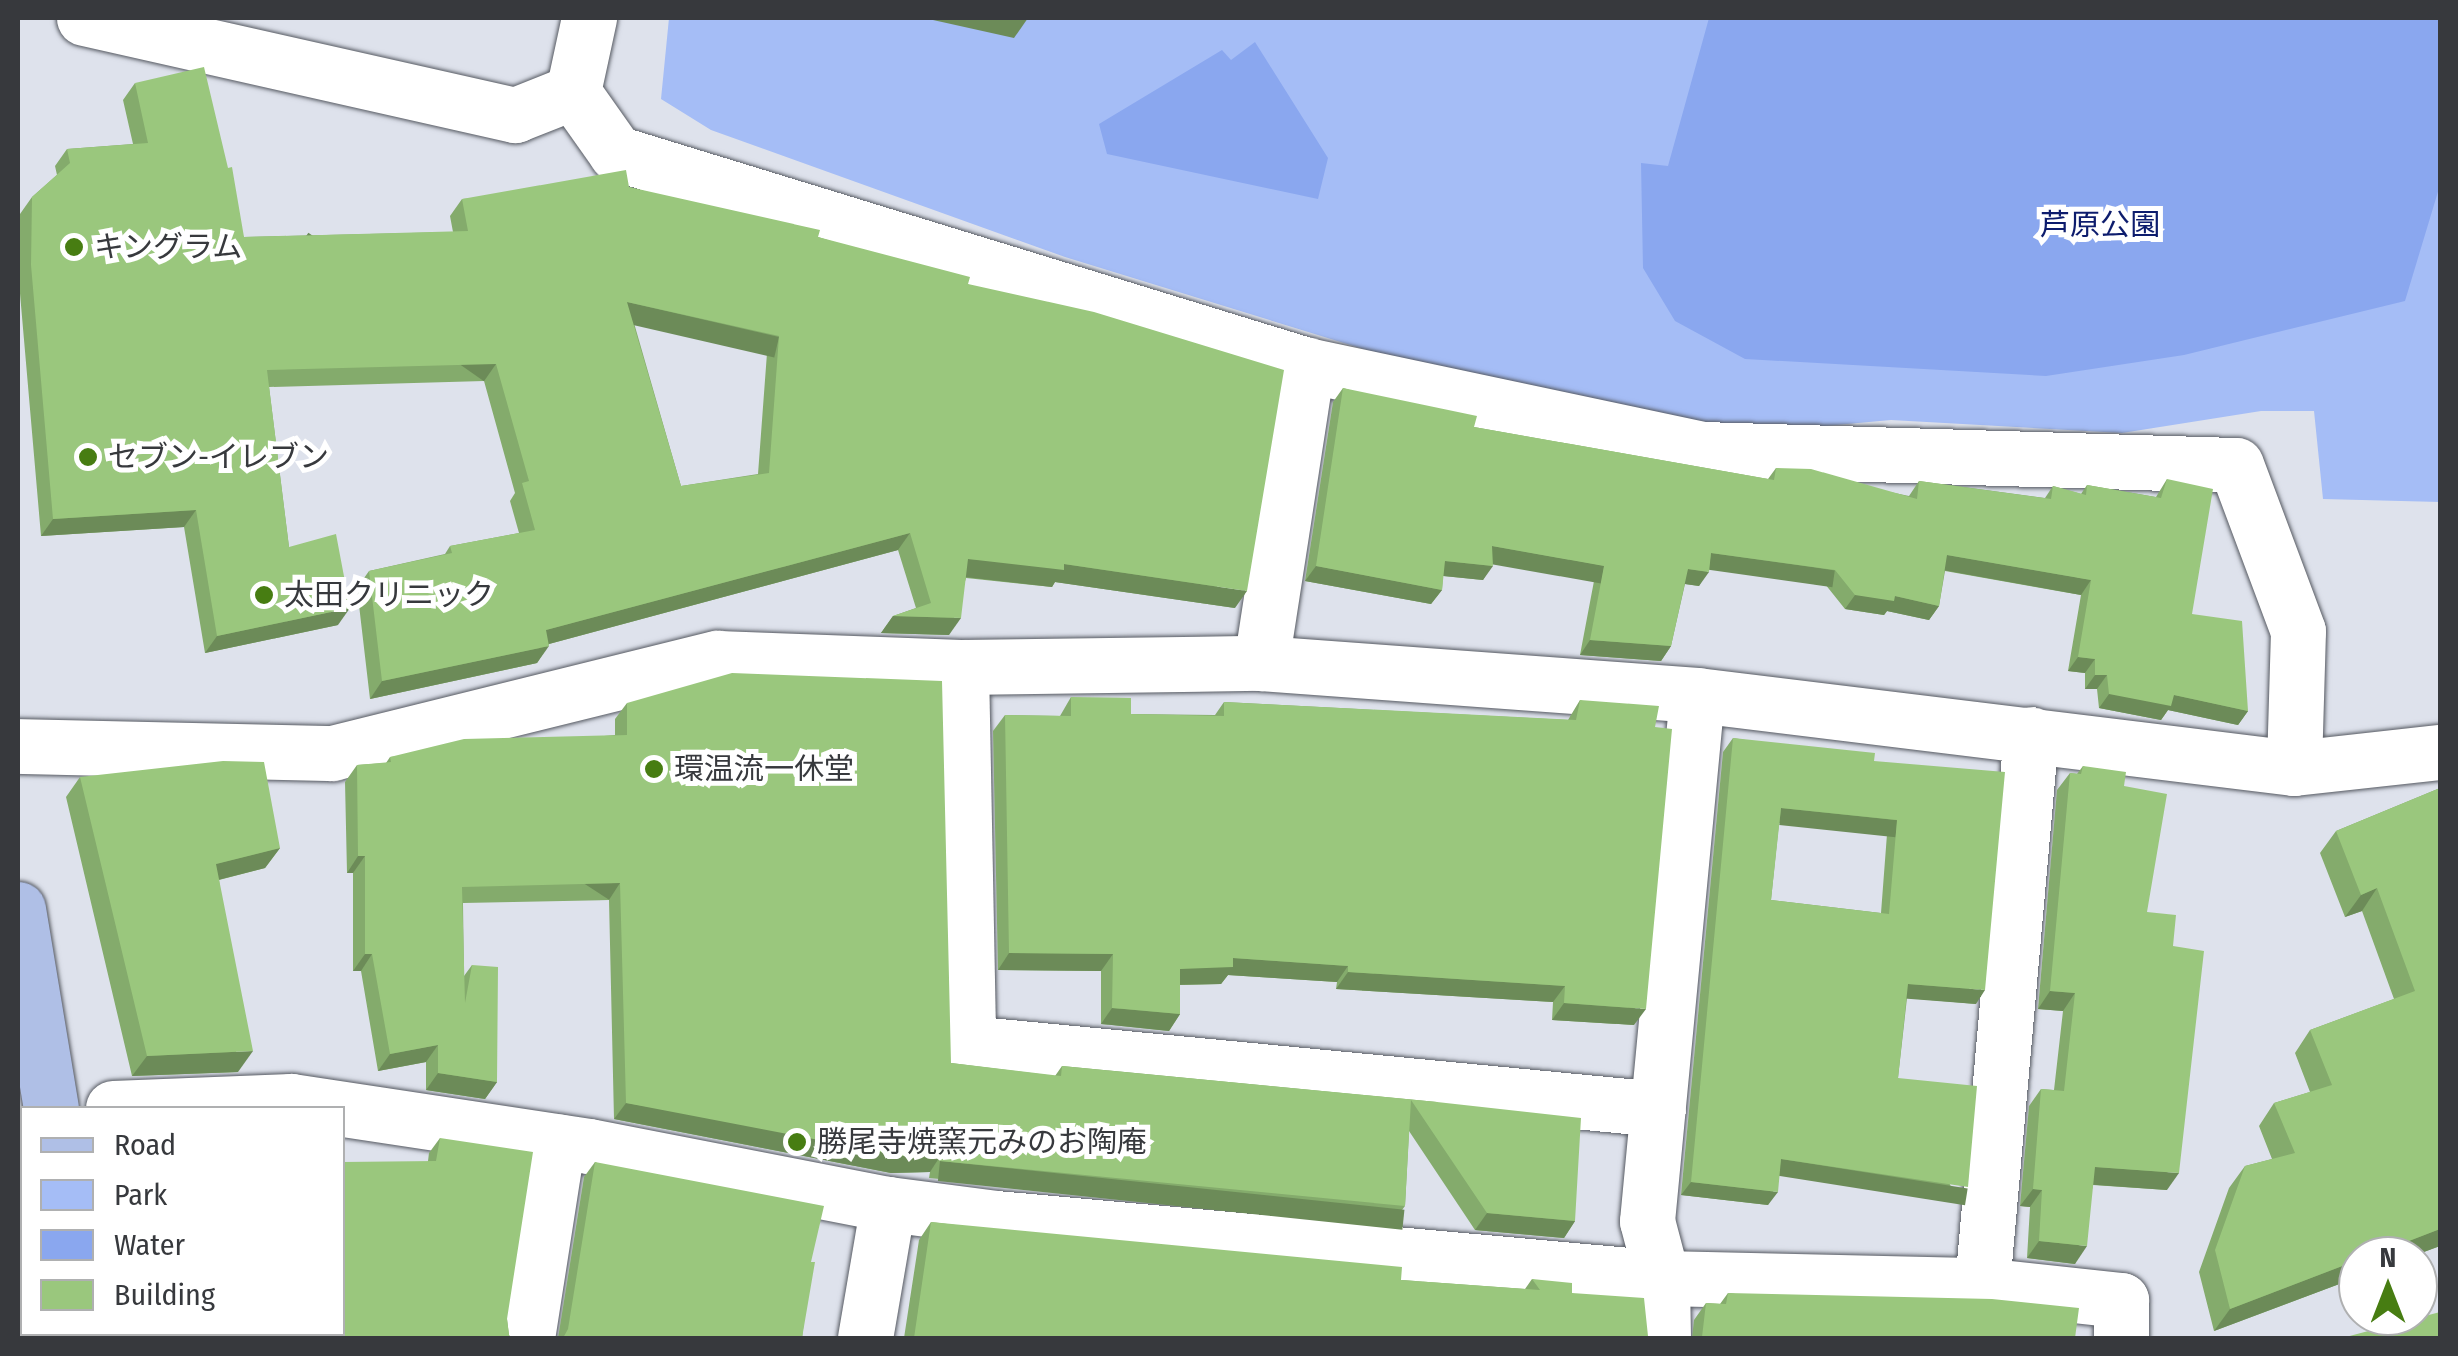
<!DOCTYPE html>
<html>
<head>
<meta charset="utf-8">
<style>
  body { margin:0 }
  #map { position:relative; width:2458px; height:1356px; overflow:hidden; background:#dee2ec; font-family:"Fira Sans Condensed","Noto Sans JP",sans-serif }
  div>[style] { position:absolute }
  .green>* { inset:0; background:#a5bdf6 }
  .water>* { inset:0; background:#8aa7ef }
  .roads { filter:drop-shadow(0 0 2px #555961) drop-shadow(0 0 2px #555961) }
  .minor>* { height:55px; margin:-27.5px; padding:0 27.5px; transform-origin:27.5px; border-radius:27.5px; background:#fff }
  .major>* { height:55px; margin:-27.5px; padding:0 27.5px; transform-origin:27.5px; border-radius:27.5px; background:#afbfe6 }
  .wall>* { inset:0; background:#84ab6c }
  .shaded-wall>* { inset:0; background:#6c8b58; transform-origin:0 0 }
  .building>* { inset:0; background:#9ac77d }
  .dots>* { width:28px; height:28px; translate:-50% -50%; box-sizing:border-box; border:5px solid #fff; border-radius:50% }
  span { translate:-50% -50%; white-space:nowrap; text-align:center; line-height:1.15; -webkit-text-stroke:10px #fff; paint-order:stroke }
  .park-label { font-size:30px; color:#0d1c6d }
  .poi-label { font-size:30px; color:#37393d }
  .left { translate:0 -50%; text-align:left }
  .frame { position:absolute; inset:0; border:20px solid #37393d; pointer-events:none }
  .legend { position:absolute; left:20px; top:1106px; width:325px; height:230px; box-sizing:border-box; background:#fff; border:2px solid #afb0b1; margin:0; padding:12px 18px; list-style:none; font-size:30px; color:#37393d }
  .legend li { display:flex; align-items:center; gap:20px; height:50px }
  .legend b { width:50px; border:2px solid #afb0b1 }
  .north { position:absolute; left:2338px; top:1236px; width:100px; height:100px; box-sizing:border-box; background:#fff; border:2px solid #afb0b1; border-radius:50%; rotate:0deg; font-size:28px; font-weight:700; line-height:40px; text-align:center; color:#37393d }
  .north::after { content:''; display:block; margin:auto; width:35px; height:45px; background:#477d12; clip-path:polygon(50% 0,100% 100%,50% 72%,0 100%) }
</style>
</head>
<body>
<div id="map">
  <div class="green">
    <div style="clip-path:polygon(669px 18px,2440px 18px,2440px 502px,2323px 499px,2314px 411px,2261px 411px,2122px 433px,1891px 420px,1771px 431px,1616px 411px,1451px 376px,1065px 257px,711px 130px,661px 99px)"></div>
  </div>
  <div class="water">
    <div style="clip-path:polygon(1709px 18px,2440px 18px,2440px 185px,2405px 301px,2184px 355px,2046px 376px,1745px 359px,1675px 321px,1643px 268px,1641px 163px,1668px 166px)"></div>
    <div style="clip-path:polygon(1255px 42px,1328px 158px,1318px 199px,1107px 154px,1099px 124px,1222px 50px,1231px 60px)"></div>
  </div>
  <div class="roads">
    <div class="minor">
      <div style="left:84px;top:18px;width:442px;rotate:12.7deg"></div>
      <div style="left:515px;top:115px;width:62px;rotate:-21.6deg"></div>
      <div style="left:573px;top:92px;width:76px;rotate:-77.8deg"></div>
      <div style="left:573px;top:92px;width:75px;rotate:54.8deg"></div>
      <div style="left:616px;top:153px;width:723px;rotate:17.06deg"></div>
      <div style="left:1307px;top:365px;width:404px;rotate:12deg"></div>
      <div style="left:1702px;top:449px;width:534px;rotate:1.72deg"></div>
      <div style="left:2236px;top:465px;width:177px;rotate:69.5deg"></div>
      <div style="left:2298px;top:631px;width:137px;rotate:91.7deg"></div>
      <div style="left:1261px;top:663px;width:302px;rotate:-81.2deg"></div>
      <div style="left:961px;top:667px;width:376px;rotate:88.9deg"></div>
      <div style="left:968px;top:1043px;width:693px;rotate:5.46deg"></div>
      <div style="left:18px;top:746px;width:314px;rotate:1.3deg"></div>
      <div style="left:332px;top:753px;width:397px;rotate:-13.9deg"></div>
      <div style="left:717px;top:658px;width:244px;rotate:2.1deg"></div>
      <div style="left:961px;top:667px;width:300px;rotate:-0.8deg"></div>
      <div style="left:1261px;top:663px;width:437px;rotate:4.2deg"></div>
      <div style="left:1697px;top:695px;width:601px;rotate:6.97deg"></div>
      <div style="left:2294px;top:768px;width:147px;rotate:-6.3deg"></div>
      <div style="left:113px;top:1108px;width:178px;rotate:-2.3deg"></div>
      <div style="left:291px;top:1101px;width:301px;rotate:8.6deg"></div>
      <div style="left:589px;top:1146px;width:305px;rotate:11deg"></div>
      <div style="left:888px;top:1204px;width:109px;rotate:7.4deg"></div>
      <div style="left:996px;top:1218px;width:669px;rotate:5.15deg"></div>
      <div style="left:1662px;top:1278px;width:320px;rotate:1.3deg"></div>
      <div style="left:1982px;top:1285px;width:140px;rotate:6.2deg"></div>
      <div style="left:2121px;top:1300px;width:38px;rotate:90deg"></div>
      <div style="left:1982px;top:1285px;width:553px;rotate:-84.92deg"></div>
      <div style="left:527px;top:1338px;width:199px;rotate:-81.1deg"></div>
      <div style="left:865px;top:1338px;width:136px;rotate:-80.3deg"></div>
      <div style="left:1663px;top:1338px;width:60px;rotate:-91deg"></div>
      <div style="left:1662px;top:1278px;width:59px;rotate:-104.7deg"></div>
      <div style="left:1647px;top:1221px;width:528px;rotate:-84.57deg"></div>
    </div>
    <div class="major">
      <div style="left:18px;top:909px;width:202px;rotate:80.6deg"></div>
      <div style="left:95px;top:1334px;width:4px;rotate:76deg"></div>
    </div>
  </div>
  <div class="wall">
    <div style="clip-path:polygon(evenodd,135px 83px,244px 237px,453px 232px,450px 216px,462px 199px,629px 187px,818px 237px,968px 284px,1235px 608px,1055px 582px,1052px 587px,966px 578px,949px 635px,881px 633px,893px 616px,916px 608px,898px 550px,549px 644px,537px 663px,370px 699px,357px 588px,369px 571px,445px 554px,450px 546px,519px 533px,510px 501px,515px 493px,484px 381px,269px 387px,289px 547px,338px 625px,205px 653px,184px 527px,41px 536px,19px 282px,20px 214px,32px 197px,57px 175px,55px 166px,67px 149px,133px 144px,123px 100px,135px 83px,634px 323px,767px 353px,758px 474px,681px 486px,634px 323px)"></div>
    <div style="clip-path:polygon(1343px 388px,1474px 427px,1768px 479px,1776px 468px,1909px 496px,1919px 481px,2045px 498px,2053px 486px,2081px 494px,2087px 485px,2156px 497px,2167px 479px,2192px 614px,2248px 711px,2238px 725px,2168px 710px,2161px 720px,2099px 708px,2097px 689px,2085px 689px,2085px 673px,2068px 671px,2081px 595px,1945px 571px,1939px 606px,1929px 620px,1887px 611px,1884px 615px,1845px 609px,1825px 584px,1709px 568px,1699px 586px,1685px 584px,1671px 646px,1661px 661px,1580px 655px,1594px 581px,1493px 563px,1483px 580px,1443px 576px,1442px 590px,1431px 604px,1305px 581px,1333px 402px)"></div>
    <div style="clip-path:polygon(1071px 697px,1131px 714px,1215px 715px,1224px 702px,1568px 720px,1580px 700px,1655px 727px,1634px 1025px,1552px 1020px,1553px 1002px,1336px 989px,1337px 982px,1228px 975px,1221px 984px,1180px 985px,1180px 1014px,1169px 1031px,1101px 1024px,1101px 971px,998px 970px,993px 731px,1005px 715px,1060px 716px)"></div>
    <div style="clip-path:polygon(627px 703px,951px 1063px,1055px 1076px,1062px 1066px,1437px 1102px,1575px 1221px,1564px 1238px,1475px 1230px,1409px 1131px,1405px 1206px,1393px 1222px,929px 1178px,930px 1172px,891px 1173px,614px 1119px,609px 900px,463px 903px,464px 976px,472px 965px,497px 1082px,485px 1099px,426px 1090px,426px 1062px,378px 1071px,361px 971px,353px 971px,353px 873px,347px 873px,345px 782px,357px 765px,386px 763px,390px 757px,615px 735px,615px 719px)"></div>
    <div style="clip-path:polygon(evenodd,1733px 738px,1874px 761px,1976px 1004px,1907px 998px,1898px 1078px,1958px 1201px,1780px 1174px,1768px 1205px,1681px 1195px,1723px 752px,1733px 738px,1779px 823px,1887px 834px,1881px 913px,1771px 900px,1779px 823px)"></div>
    <div style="clip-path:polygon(2083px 766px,2124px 786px,2147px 912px,2173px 946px,2167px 1190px,2093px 1185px,2075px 1264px,2027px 1258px,2030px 1207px,2020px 1206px,2029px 1106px,2041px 1089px,2054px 1090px,2063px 1011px,2038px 1009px,2057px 790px,2070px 773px,2077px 774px)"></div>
    <div style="clip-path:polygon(80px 777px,280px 848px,265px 868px,219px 880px,238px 1072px,132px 1076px,66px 797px)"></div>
    <div style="clip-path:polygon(2440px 788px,2440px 1246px,2413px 1256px,2358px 1256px,2358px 1277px,2214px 1331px,2199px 1272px,2229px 1188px,2245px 1166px,2272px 1159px,2259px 1126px,2274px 1103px,2310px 1092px,2295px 1053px,2310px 1030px,2394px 999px,2362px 911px,2345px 917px,2320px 853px,2336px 831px)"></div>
    <div style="clip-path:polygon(440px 1138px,507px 1319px,509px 1335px,511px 1338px,178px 1338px,181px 1334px,342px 1334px,428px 1161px,429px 1153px)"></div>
    <div style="clip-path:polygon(595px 1162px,811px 1262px,802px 1338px,558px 1338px,584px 1177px)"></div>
    <div style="clip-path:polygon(931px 1222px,1401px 1280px,1525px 1289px,1532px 1279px,1572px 1293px,1651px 1338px,904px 1338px,919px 1240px)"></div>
    <div style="clip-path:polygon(1728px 1293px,2075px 1338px,1692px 1338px,1694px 1320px,1706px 1303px,1720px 1304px)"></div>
  </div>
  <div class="shaded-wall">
    <div style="clip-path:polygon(924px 18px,1028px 18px,1014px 38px)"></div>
    <div style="left:627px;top:302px;width:156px;height:21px;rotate:13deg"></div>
    <div style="left:496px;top:364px;width:21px;height:229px;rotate:125deg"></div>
    <div style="clip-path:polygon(196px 510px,184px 527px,41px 536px,53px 519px)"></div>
    <div style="clip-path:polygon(910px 533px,898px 550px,534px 648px,546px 630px)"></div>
    <div style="left:1492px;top:546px;width:114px;height:18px;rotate:10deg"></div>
    <div style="left:1711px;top:553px;width:125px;height:17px;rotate:8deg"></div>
    <div style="clip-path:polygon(1947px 555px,2091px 580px,2081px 595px,1937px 569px)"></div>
    <div style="clip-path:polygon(968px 559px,1064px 564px,1247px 591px,1235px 608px,1055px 582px,1052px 587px,956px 576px)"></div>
    <div style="clip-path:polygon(1445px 561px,1493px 566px,1483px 580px,1434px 575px)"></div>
    <div style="clip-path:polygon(1316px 566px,1442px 590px,1431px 604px,1305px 581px)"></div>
    <div style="clip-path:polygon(1688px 569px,1709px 572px,1699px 586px,1678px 583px)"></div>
    <div style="clip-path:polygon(1855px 595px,1895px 596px,1939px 606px,1929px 620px,1887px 611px,1884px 615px,1845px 609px)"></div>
    <div style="clip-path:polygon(350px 608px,338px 625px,205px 653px,217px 636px)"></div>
    <div style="clip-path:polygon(893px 616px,961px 618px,949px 635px,881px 633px)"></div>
    <div style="clip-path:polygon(1590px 640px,1671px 646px,1661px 661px,1580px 655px)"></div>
    <div style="clip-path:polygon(549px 646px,537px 663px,370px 699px,382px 681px)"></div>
    <div style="clip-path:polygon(2078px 657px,2095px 659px,2085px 673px,2068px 671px)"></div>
    <div style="clip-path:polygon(2095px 675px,2107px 675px,2097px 689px,2085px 689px)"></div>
    <div style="clip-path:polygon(2109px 694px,2174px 695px,2248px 711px,2238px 725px,2168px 710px,2161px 720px,2099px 708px)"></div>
    <div style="left:1781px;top:808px;width:117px;height:17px;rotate:6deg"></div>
    <div style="clip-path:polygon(280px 848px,265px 868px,202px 884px,216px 864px)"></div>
    <div style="clip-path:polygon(358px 856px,365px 856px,353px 873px,347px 873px)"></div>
    <div style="left:620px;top:883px;width:20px;height:158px;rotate:123deg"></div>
    <div style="clip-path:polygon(2377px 888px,2362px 911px,2345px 917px,2361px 895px)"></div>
    <div style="clip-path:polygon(1009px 953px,1113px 954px,1101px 971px,998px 970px)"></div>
    <div style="clip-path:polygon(365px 954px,372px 954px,361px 971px,353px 971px)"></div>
    <div style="clip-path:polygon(1233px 958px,1348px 966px,1337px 982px,1228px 975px,1221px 984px,1169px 985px,1180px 969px)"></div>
    <div style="clip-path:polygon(1348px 972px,1565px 986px,1553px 1002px,1336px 989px)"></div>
    <div style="clip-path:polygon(1908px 984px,1985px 990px,1976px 1004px,1898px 998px)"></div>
    <div style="clip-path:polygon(2050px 991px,2075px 993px,2063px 1011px,2038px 1009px)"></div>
    <div style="clip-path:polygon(1564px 1003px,1646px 1009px,1634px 1025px,1552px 1020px)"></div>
    <div style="clip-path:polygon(1112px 1008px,1180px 1014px,1169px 1031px,1101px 1024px)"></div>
    <div style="clip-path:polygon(438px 1045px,426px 1062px,378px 1071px,390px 1054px)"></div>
    <div style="clip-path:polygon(253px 1051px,238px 1072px,132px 1076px,147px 1056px)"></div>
    <div style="clip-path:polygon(438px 1073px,497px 1082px,485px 1099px,426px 1090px)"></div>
    <div style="clip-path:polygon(626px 1103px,941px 1155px,930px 1172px,891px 1173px,614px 1119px)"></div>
    <div style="left:1781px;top:1159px;width:189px;height:17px;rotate:9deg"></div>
    <div style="left:940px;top:1161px;width:467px;height:20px;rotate:6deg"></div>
    <div style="clip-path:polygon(2095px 1167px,2179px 1173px,2167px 1190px,2083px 1184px)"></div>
    <div style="clip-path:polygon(1691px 1182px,1778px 1192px,1768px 1205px,1681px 1195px)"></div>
    <div style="clip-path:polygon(2033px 1189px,2042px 1190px,2030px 1207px,2020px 1206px)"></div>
    <div style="clip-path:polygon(1487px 1213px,1575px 1221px,1564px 1238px,1475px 1230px)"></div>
    <div style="clip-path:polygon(2440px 1229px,2440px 1246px,2413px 1256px,2370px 1256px)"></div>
    <div style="clip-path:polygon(2039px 1241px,2087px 1246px,2075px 1264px,2027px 1258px)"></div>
    <div style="clip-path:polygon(2358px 1260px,2358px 1277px,2214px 1331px,2230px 1309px)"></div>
  </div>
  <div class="building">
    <div style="clip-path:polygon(evenodd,204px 67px,228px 168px,232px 167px,244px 237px,468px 231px,462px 199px,626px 170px,629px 187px,820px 230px,818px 237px,970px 277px,968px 284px,1094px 312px,1284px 370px,1247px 591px,1064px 564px,1064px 570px,968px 559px,961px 618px,893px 616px,931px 603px,910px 533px,546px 630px,549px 646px,382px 681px,369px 571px,452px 553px,450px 546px,535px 530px,522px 483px,529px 481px,496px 364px,267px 370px,289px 547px,336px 534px,350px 608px,217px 636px,196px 510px,53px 519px,31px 265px,32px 197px,70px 163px,67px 149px,148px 143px,135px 83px,204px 67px,627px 302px,779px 336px,769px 473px,681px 486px,627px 302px)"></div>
    <div style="clip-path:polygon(1343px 388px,1477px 416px,1474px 427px,1774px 480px,1776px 468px,1811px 469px,1917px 499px,1919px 481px,2051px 499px,2053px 486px,2086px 495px,2087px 485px,2161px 498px,2167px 479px,2213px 489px,2192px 614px,2242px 621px,2248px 711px,2174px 695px,2171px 706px,2109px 694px,2107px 675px,2095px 675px,2095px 659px,2078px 657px,2091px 580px,1947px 555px,1939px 606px,1895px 596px,1894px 601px,1855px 595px,1835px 570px,1711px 553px,1709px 572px,1688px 569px,1671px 646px,1590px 640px,1604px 566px,1492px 546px,1493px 566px,1445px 561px,1442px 590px,1316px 566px)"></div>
    <div style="clip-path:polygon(732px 673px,942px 681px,951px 1063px,1061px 1076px,1062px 1066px,1437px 1102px,1581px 1118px,1575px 1221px,1487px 1213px,1411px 1100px,1405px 1206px,940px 1161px,941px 1155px,902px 1156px,626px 1103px,620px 883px,462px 887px,465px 1003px,472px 965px,498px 967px,497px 1082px,438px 1073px,438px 1045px,390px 1054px,372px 954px,365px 954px,365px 856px,358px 856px,357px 765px,391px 762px,390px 757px,464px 739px,627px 735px,627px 703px)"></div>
    <div style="clip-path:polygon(1071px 697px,1131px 698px,1131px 714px,1224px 716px,1224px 702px,1576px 720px,1580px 700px,1659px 706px,1655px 727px,1672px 729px,1646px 1009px,1564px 1003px,1565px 986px,1348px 972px,1348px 966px,1233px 958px,1233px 967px,1180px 969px,1180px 1014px,1112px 1008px,1113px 954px,1009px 953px,1005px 715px,1071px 716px)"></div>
    <div style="clip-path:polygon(evenodd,1733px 738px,1875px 753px,1874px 761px,2005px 772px,1985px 990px,1908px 984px,1898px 1078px,1977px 1086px,1968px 1187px,1781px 1159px,1778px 1192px,1691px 1182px,1733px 738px,1781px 808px,1897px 820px,1889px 914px,1771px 900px,1781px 808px)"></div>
    <div style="clip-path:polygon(223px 761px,264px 762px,280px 848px,216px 864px,253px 1051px,147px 1056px,80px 777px)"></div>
    <div style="clip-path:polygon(2083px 766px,2126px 772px,2124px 786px,2167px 794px,2147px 912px,2176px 915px,2173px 946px,2204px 951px,2179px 1173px,2095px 1167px,2087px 1246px,2039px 1241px,2042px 1190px,2033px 1189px,2041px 1089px,2064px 1091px,2075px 993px,2050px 991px,2070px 773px,2081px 774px)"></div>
    <div style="clip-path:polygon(2440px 788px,2440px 1229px,2370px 1256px,2358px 1256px,2358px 1260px,2230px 1309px,2215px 1250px,2245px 1166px,2295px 1153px,2274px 1103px,2332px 1085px,2310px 1030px,2415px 991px,2377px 888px,2361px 895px,2336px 831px)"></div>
    <div style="clip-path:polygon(440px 1138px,533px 1152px,507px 1319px,509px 1335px,511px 1338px,193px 1338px,191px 1334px,342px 1334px,342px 1162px,436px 1161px)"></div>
    <div style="clip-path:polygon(595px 1162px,824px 1206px,811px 1262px,815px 1262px,802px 1338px,563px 1338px,568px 1329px)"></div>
    <div style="clip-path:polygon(931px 1222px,1402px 1267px,1401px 1280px,1540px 1290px,1532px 1279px,1572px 1283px,1572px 1293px,1644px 1298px,1648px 1336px,1651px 1338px,914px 1338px)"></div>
    <div style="clip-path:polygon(1728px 1293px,1992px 1299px,2079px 1308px,2075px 1338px,1700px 1338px,1702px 1337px,1706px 1303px,1726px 1304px)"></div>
    <div style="clip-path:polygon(2440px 1312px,2440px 1338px,2342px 1338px)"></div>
  </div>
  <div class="dots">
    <div style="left:74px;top:247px;background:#477d12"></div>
    <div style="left:88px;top:457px;background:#477d12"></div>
    <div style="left:264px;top:595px;background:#477d12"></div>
    <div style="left:654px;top:769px;background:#477d12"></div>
    <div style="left:797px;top:1142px;background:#477d12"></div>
  </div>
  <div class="park-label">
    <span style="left:2100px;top:225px">芦原公園</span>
  </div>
  <div class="poi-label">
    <span class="left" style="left:94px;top:247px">キングラム</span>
    <span class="left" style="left:108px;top:457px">セブン-イレブン</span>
    <span class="left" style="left:284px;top:595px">太田クリニック</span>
    <span class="left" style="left:674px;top:769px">環温流一休堂</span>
    <span class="left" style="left:817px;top:1142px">勝尾寺焼窯元みのお陶庵</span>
  </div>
  <div class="frame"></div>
  <ul class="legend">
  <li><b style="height:12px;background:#afbfe6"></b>Road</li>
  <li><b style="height:28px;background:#a5bdf6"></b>Park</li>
  <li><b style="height:28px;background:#8aa7ef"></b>Water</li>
  <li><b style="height:28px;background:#9ac77d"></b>Building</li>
  </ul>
  <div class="north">N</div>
</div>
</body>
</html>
